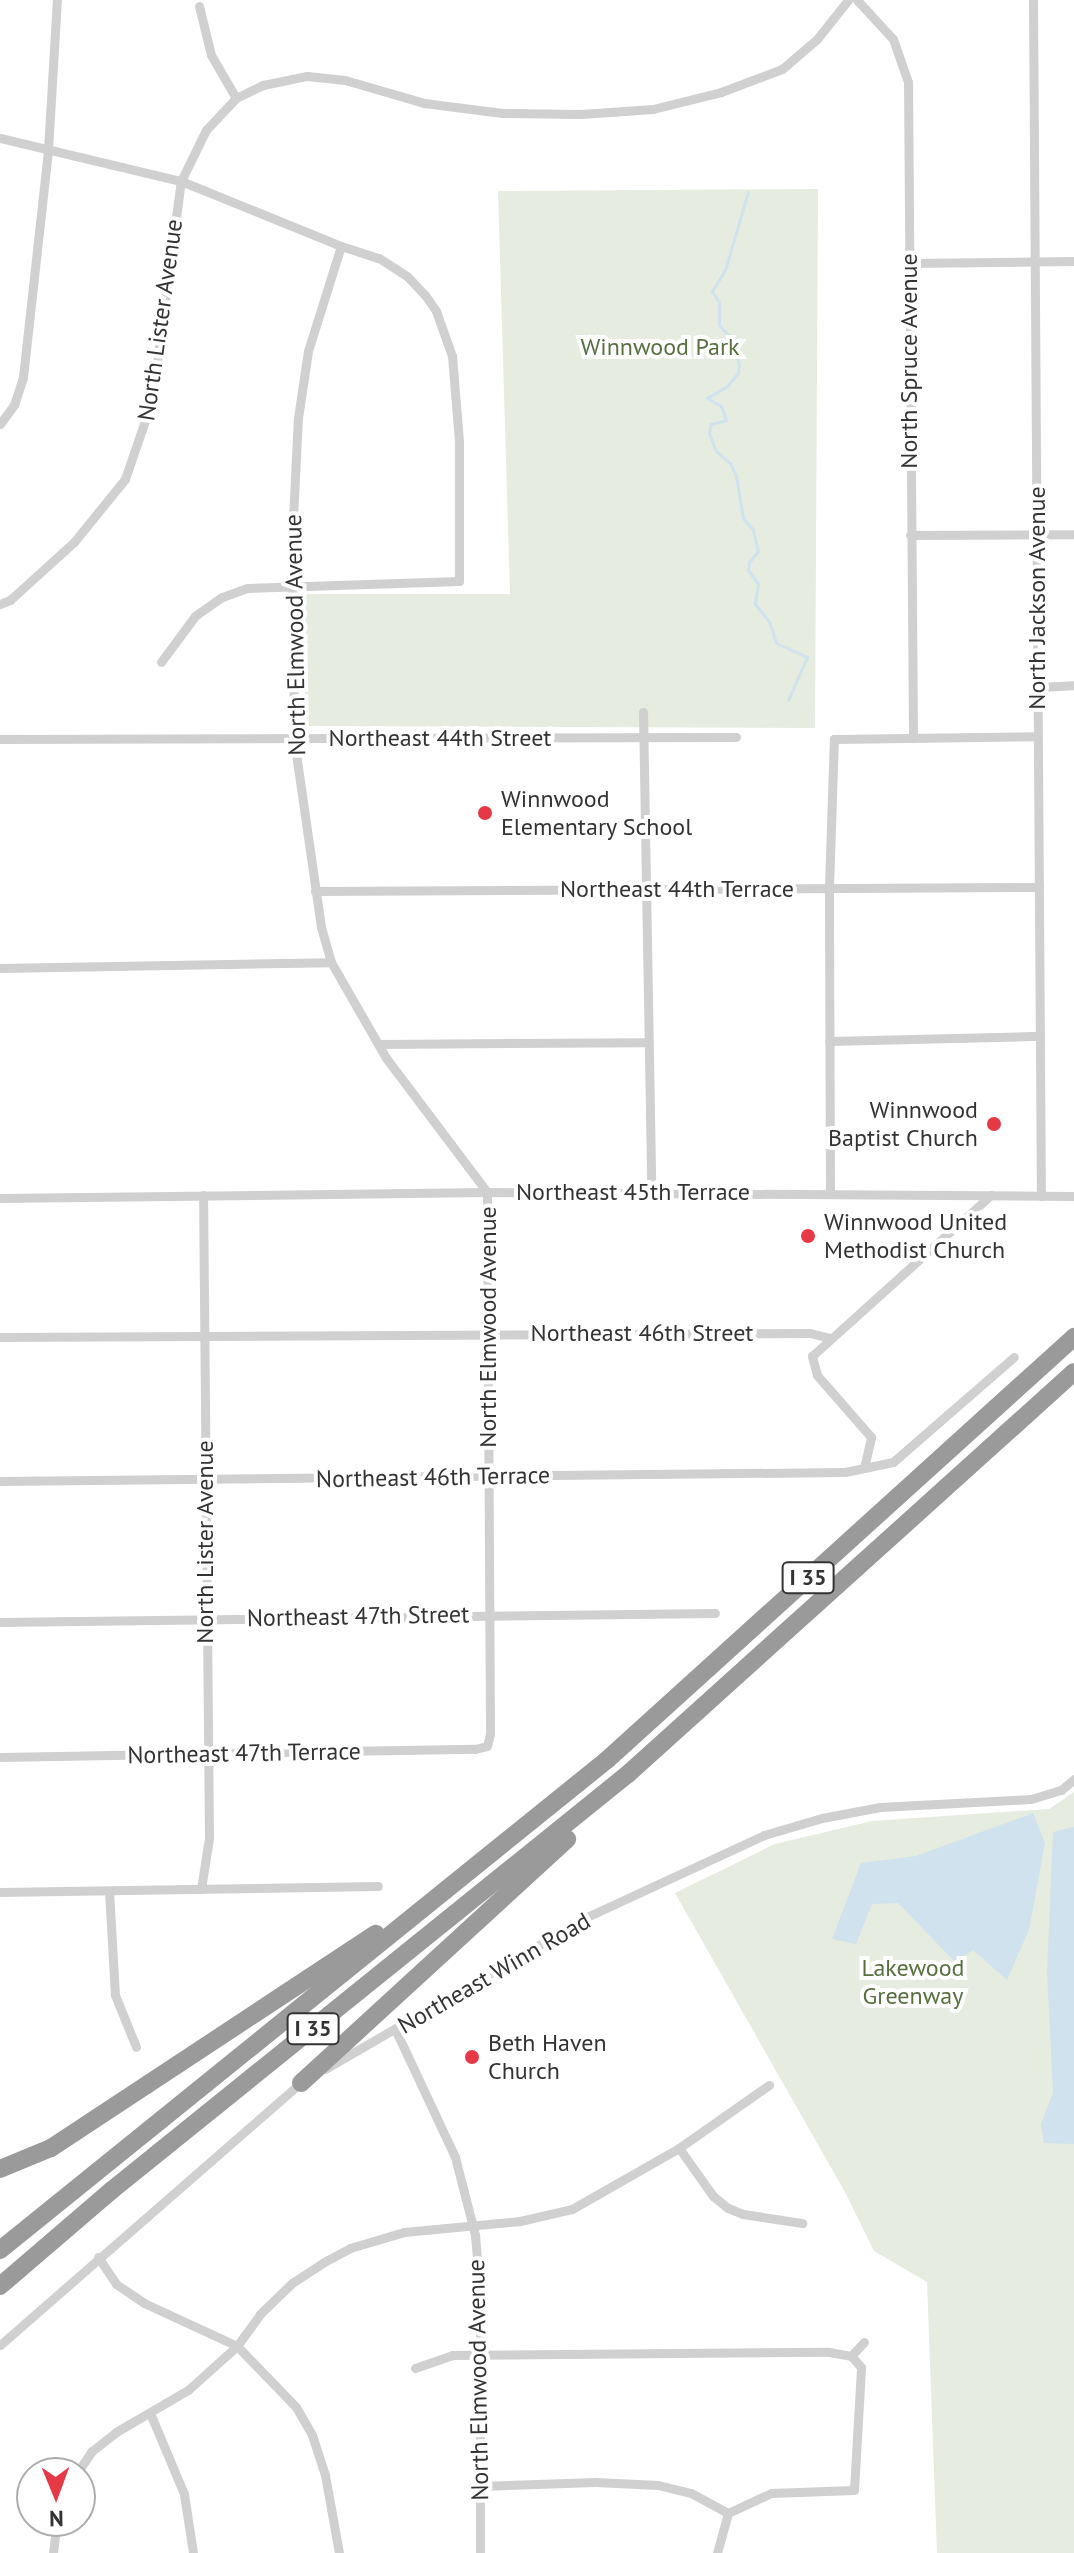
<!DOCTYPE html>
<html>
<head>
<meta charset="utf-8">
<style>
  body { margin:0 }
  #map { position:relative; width:1074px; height:2553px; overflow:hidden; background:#fff; font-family:"PT Sans",sans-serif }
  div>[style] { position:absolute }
  .green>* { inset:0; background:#e6ecdf }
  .water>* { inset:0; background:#cfe2ee }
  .stream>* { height:3px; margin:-1.5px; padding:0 1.5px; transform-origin:1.5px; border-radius:1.5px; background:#cfe2ee }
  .street>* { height:9px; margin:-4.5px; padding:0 4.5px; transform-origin:4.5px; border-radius:4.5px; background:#d0d0d0 }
  .highway>* { height:18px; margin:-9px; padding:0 9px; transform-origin:9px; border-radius:9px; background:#9a9a9a }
  .dots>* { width:22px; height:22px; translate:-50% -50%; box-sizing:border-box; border:4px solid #fff; border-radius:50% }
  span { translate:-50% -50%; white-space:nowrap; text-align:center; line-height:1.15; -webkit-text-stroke:8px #fff; paint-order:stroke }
  .shield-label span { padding:2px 6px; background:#fff; border:2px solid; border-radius:6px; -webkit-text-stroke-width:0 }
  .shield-label { font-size:22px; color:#333; font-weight:700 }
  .street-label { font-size:24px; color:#333 }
  .park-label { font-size:24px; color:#56703f }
  .poi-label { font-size:24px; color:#333 }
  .left { translate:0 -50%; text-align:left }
  .right { translate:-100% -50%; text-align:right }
  .north { position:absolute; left:16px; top:2457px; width:80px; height:80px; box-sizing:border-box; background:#fff; border:2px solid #adadad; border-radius:50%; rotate:179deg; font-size:22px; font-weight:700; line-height:32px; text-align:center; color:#333 }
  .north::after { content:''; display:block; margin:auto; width:28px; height:36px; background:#e63946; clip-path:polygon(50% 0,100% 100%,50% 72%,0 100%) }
</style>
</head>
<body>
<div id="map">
  <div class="green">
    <div style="clip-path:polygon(818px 189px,815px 728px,305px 726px,305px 594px,510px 594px,498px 191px)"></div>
    <div style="clip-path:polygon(1074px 1792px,1074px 2553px,937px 2553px,927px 2282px,874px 2251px,846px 2194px,675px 1893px,775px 1844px,872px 1821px,1049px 1809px)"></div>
  </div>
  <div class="water">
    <div style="clip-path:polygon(1033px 1813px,1045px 1843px,1029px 1930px,1007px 1980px,973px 1950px,955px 1962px,898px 1903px,872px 1904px,856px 1944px,832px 1939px,861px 1863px,916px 1856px)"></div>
    <div style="clip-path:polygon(1074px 1827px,1074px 2144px,1044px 2143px,1041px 2124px,1053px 2093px,1047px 1973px,1053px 1832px)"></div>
  </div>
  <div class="stream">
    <div style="left:748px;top:192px;width:81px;rotate:106.4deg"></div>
    <div style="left:725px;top:270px;width:25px;rotate:122deg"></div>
    <div style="left:712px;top:291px;width:13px;rotate:58deg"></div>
    <div style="left:719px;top:302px;width:23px;rotate:90deg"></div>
    <div style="left:719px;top:325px;width:21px;rotate:47deg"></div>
    <div style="left:733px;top:340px;width:26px;rotate:77deg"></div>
    <div style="left:739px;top:365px;width:8px;rotate:97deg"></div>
    <div style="left:738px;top:373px;width:17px;rotate:130deg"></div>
    <div style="left:727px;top:386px;width:23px;rotate:149deg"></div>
    <div style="left:707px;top:398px;width:16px;rotate:30deg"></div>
    <div style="left:721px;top:406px;width:15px;rotate:70deg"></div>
    <div style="left:726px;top:420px;width:16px;rotate:165deg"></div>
    <div style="left:711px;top:424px;width:9px;rotate:103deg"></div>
    <div style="left:709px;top:433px;width:19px;rotate:69deg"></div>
    <div style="left:716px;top:451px;width:18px;rotate:41deg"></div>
    <div style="left:730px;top:463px;width:14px;rotate:65deg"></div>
    <div style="left:736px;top:476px;width:43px;rotate:80.5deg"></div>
    <div style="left:743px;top:518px;width:16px;rotate:50deg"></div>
    <div style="left:753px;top:530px;width:22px;rotate:77deg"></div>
    <div style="left:758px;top:551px;width:14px;rotate:129deg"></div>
    <div style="left:749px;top:562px;width:8px;rotate:97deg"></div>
    <div style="left:748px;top:570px;width:17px;rotate:54deg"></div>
    <div style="left:758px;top:584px;width:20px;rotate:99deg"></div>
    <div style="left:755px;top:604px;width:22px;rotate:51deg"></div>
    <div style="left:769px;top:621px;width:23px;rotate:72deg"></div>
    <div style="left:776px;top:643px;width:34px;rotate:24deg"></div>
    <div style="left:807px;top:657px;width:47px;rotate:113.8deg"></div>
  </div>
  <div class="street">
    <div style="left:857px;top:0;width:53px;rotate:47.3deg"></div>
    <div style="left:893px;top:39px;width:46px;rotate:70.8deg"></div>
    <div style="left:908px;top:82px;width:656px;rotate:89.56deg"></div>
    <div style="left:1033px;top:0;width:1196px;rotate:89.62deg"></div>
    <div style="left:199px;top:6px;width:50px;rotate:76.2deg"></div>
    <div style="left:211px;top:55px;width:50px;rotate:59.8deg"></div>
    <div style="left:0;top:138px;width:186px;rotate:13.4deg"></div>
    <div style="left:181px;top:181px;width:173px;rotate:22.1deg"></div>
    <div style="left:341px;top:246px;width:40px;rotate:18deg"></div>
    <div style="left:379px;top:258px;width:33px;rotate:33deg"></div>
    <div style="left:407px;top:276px;width:26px;rotate:47deg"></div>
    <div style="left:425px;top:295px;width:19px;rotate:55deg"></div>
    <div style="left:436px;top:311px;width:48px;rotate:70.4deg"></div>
    <div style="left:452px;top:356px;width:86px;rotate:85.3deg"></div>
    <div style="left:459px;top:442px;width:139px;rotate:90deg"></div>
    <div style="left:459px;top:581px;width:212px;rotate:178.1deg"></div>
    <div style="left:247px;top:588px;width:27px;rotate:160deg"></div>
    <div style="left:222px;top:597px;width:33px;rotate:145deg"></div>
    <div style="left:195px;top:616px;width:57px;rotate:126.5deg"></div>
    <div style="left:909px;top:263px;width:165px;rotate:-0.7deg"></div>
    <div style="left:0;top:424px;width:24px;rotate:-54deg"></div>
    <div style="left:14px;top:405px;width:29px;rotate:-72deg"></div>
    <div style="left:23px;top:377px;width:228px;rotate:-83.7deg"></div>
    <div style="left:48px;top:150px;width:150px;rotate:-86.6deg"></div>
    <div style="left:910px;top:535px;width:164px;rotate:-0.3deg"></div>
    <div style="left:0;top:604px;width:11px;rotate:-22deg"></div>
    <div style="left:10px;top:600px;width:86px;rotate:-42.2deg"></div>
    <div style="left:74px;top:542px;width:81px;rotate:-51deg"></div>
    <div style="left:125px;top:479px;width:83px;rotate:-71.1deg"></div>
    <div style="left:152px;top:400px;width:221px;rotate:-82.5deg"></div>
    <div style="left:181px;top:181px;width:57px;rotate:-63.9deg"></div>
    <div style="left:206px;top:130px;width:44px;rotate:-46.8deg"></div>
    <div style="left:236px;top:98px;width:30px;rotate:-26deg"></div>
    <div style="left:263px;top:85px;width:45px;rotate:-11.6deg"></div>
    <div style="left:307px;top:76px;width:38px;rotate:6deg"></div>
    <div style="left:345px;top:80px;width:82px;rotate:16.2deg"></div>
    <div style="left:424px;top:103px;width:79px;rotate:7.3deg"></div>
    <div style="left:502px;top:113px;width:79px;rotate:0.7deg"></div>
    <div style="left:581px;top:114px;width:72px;rotate:-4deg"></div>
    <div style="left:653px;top:109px;width:70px;rotate:-14deg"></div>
    <div style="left:721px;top:92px;width:65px;rotate:-20.7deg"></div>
    <div style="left:782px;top:69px;width:46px;rotate:-40.6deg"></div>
    <div style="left:817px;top:39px;width:50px;rotate:-51.5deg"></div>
    <div style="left:1039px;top:687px;width:35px;rotate:-3deg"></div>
    <div style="left:643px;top:712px;width:481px;rotate:89deg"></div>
    <div style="left:0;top:739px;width:736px;rotate:-0.16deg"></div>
    <div style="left:315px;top:891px;width:724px;rotate:-0.32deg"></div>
    <div style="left:0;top:968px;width:331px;rotate:-1deg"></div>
    <div style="left:829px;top:1041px;width:211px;rotate:-1.4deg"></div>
    <div style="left:378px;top:1044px;width:268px;rotate:-0.4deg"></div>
    <div style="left:830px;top:1193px;width:306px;rotate:-90.2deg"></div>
    <div style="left:829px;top:887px;width:148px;rotate:-88.1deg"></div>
    <div style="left:834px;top:739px;width:203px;rotate:-0.8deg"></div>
    <div style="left:0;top:1198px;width:487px;rotate:-0.7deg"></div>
    <div style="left:487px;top:1192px;width:587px;rotate:0.39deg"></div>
    <div style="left:0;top:1337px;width:810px;rotate:-0.28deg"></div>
    <div style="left:810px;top:1333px;width:21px;rotate:14deg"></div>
    <div style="left:864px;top:1468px;width:32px;rotate:-77deg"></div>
    <div style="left:871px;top:1437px;width:82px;rotate:-131.1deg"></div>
    <div style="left:817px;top:1375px;width:20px;rotate:-105deg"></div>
    <div style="left:812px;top:1356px;width:241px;rotate:-42deg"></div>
    <div style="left:0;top:1481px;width:845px;rotate:-0.61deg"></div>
    <div style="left:845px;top:1472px;width:49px;rotate:-11.8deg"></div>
    <div style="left:893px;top:1462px;width:160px;rotate:-41deg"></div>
    <div style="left:0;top:1622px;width:715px;rotate:-0.72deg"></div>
    <div style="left:0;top:1757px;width:475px;rotate:-1deg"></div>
    <div style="left:475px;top:1749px;width:12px;rotate:-14deg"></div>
    <div style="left:487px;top:1746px;width:12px;rotate:-76deg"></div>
    <div style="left:490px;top:1734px;width:542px;rotate:-90.32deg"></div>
    <div style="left:487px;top:1192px;width:168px;rotate:-127deg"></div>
    <div style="left:386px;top:1058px;width:111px;rotate:-119.8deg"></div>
    <div style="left:331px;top:962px;width:36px;rotate:-106deg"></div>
    <div style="left:321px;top:927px;width:190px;rotate:-98.2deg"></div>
    <div style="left:294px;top:739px;width:200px;rotate:-90.6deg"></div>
    <div style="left:292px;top:539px;width:121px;rotate:-87.2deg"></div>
    <div style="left:298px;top:418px;width:68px;rotate:-81.5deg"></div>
    <div style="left:308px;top:351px;width:110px;rotate:-72.6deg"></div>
    <div style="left:201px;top:1889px;width:52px;rotate:-81.1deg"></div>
    <div style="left:209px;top:1838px;width:643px;rotate:-90.53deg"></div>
    <div style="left:109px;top:1891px;width:104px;rotate:86.7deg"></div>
    <div style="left:115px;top:1995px;width:56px;rotate:68deg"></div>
    <div style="left:0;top:1892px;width:378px;rotate:-0.9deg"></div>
    <div style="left:396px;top:2031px;width:139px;rotate:64.9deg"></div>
    <div style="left:455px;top:2157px;width:81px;rotate:75.6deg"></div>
    <div style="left:475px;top:2235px;width:59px;rotate:85.2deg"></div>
    <div style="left:480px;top:2294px;width:259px;rotate:90deg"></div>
    <div style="left:325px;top:2069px;width:305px;rotate:-30.1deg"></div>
    <div style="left:589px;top:1916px;width:193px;rotate:-24.8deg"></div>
    <div style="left:764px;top:1835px;width:60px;rotate:-16.3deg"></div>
    <div style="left:822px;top:1818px;width:59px;rotate:-10.7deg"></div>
    <div style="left:880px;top:1807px;width:151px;rotate:-3deg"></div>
    <div style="left:1031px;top:1799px;width:31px;rotate:-17deg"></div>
    <div style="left:1061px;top:1790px;width:17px;rotate:-40deg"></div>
    <div style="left:679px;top:2148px;width:59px;rotate:54.7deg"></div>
    <div style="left:713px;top:2196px;width:19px;rotate:39deg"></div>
    <div style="left:728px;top:2208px;width:16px;rotate:22deg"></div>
    <div style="left:743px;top:2214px;width:60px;rotate:8.7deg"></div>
    <div style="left:98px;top:2257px;width:32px;rotate:56deg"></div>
    <div style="left:116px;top:2284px;width:34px;rotate:34deg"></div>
    <div style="left:144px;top:2303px;width:102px;rotate:24.8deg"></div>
    <div style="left:237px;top:2346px;width:85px;rotate:46deg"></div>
    <div style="left:296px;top:2407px;width:32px;rotate:60deg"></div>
    <div style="left:312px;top:2435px;width:42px;rotate:72deg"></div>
    <div style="left:325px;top:2475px;width:79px;rotate:79.8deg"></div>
    <div style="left:0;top:2345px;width:400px;rotate:-41.1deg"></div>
    <div style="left:851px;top:2356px;width:19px;rotate:-47deg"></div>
    <div style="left:415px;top:2368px;width:39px;rotate:-19deg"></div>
    <div style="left:452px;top:2355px;width:377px;rotate:-0.5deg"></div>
    <div style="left:829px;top:2352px;width:22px;rotate:10deg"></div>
    <div style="left:150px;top:2413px;width:88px;rotate:67.2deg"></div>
    <div style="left:184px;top:2494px;width:60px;rotate:81.3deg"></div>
    <div style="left:77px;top:2473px;width:27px;rotate:-56deg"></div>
    <div style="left:92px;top:2451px;width:31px;rotate:-38deg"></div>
    <div style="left:116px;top:2432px;width:83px;rotate:-30.3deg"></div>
    <div style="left:188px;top:2390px;width:66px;rotate:-41.9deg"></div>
    <div style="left:237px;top:2346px;width:39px;rotate:-54deg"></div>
    <div style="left:260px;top:2314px;width:45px;rotate:-44.1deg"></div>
    <div style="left:292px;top:2283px;width:38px;rotate:-33deg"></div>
    <div style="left:324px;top:2262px;width:30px;rotate:-28deg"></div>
    <div style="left:350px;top:2248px;width:56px;rotate:-16.5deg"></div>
    <div style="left:404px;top:2232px;width:117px;rotate:-5.4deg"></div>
    <div style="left:520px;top:2221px;width:53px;rotate:-13deg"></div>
    <div style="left:572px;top:2209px;width:123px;rotate:-29.7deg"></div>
    <div style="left:679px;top:2148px;width:110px;rotate:-35deg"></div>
    <div style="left:480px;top:2486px;width:115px;rotate:-2deg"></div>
    <div style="left:595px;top:2482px;width:63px;rotate:2.7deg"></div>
    <div style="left:658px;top:2485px;width:34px;rotate:14deg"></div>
    <div style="left:691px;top:2493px;width:42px;rotate:28.4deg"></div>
    <div style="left:728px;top:2513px;width:47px;rotate:-24.9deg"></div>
    <div style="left:771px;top:2493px;width:83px;rotate:-2.1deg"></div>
    <div style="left:854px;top:2490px;width:123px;rotate:-86.7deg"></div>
    <div style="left:861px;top:2367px;width:15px;rotate:-132deg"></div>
    <div style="left:53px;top:2553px;width:32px;rotate:-83deg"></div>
    <div style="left:717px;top:2553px;width:41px;rotate:-74.6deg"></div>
  </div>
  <div class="highway">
    <div style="left:301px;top:2083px;width:361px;rotate:-42.5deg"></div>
    <div style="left:0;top:2169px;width:55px;rotate:-22.4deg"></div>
    <div style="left:51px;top:2148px;width:389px;rotate:-33.4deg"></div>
    <div style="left:0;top:2250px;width:782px;rotate:-38.92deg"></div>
    <div style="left:608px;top:1759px;width:629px;rotate:-42.16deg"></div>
    <div style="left:0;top:2286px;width:148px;rotate:-40.6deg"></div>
    <div style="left:112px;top:2190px;width:663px;rotate:-38.88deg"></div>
    <div style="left:628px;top:1774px;width:600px;rotate:-42.03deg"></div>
  </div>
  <div class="dots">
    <div style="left:485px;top:813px;background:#e63946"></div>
    <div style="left:994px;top:1124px;background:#e63946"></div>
    <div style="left:808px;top:1236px;background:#e63946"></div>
    <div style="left:472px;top:2057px;background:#e63946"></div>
  </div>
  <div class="shield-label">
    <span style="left:808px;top:1578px">I 35</span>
    <span style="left:313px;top:2029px">I 35</span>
  </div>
  <div class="street-label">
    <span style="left:160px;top:320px;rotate:-82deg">North Lister Avenue</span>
    <span style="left:909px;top:361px;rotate:-90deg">North Spruce Avenue</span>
    <span style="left:1037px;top:598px;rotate:-90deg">North Jackson Avenue</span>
    <span style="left:295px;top:635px;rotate:-91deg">North Elmwood Avenue</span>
    <span style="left:440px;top:738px">Northeast 44th Street</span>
    <span style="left:677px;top:889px">Northeast 44th Terrace</span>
    <span style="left:633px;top:1192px">Northeast 45th Terrace</span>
    <span style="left:488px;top:1327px;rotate:-90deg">North Elmwood Avenue</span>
    <span style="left:642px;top:1333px">Northeast 46th Street</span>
    <span style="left:433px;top:1477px;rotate:-1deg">Northeast 46th Terrace</span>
    <span style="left:205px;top:1542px;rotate:-90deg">North Lister Avenue</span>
    <span style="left:358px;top:1616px;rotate:-1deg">Northeast 47th Street</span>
    <span style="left:244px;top:1753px;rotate:-1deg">Northeast 47th Terrace</span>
    <span style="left:494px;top:1973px;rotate:-30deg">Northeast Winn Road</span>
    <span style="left:478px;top:2380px;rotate:-91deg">North Elmwood Avenue</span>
  </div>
  <div class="park-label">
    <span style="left:660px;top:347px">Winnwood Park</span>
    <span style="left:913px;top:1982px">Lakewood<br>Greenway</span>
  </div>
  <div class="poi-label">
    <span class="left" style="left:501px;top:813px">Winnwood<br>Elementary School</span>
    <span class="right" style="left:978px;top:1124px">Winnwood<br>Baptist Church</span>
    <span class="left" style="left:824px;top:1236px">Winnwood United<br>Methodist Church</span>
    <span class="left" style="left:488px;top:2057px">Beth Haven<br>Church</span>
  </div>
  <div class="north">N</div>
</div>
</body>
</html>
